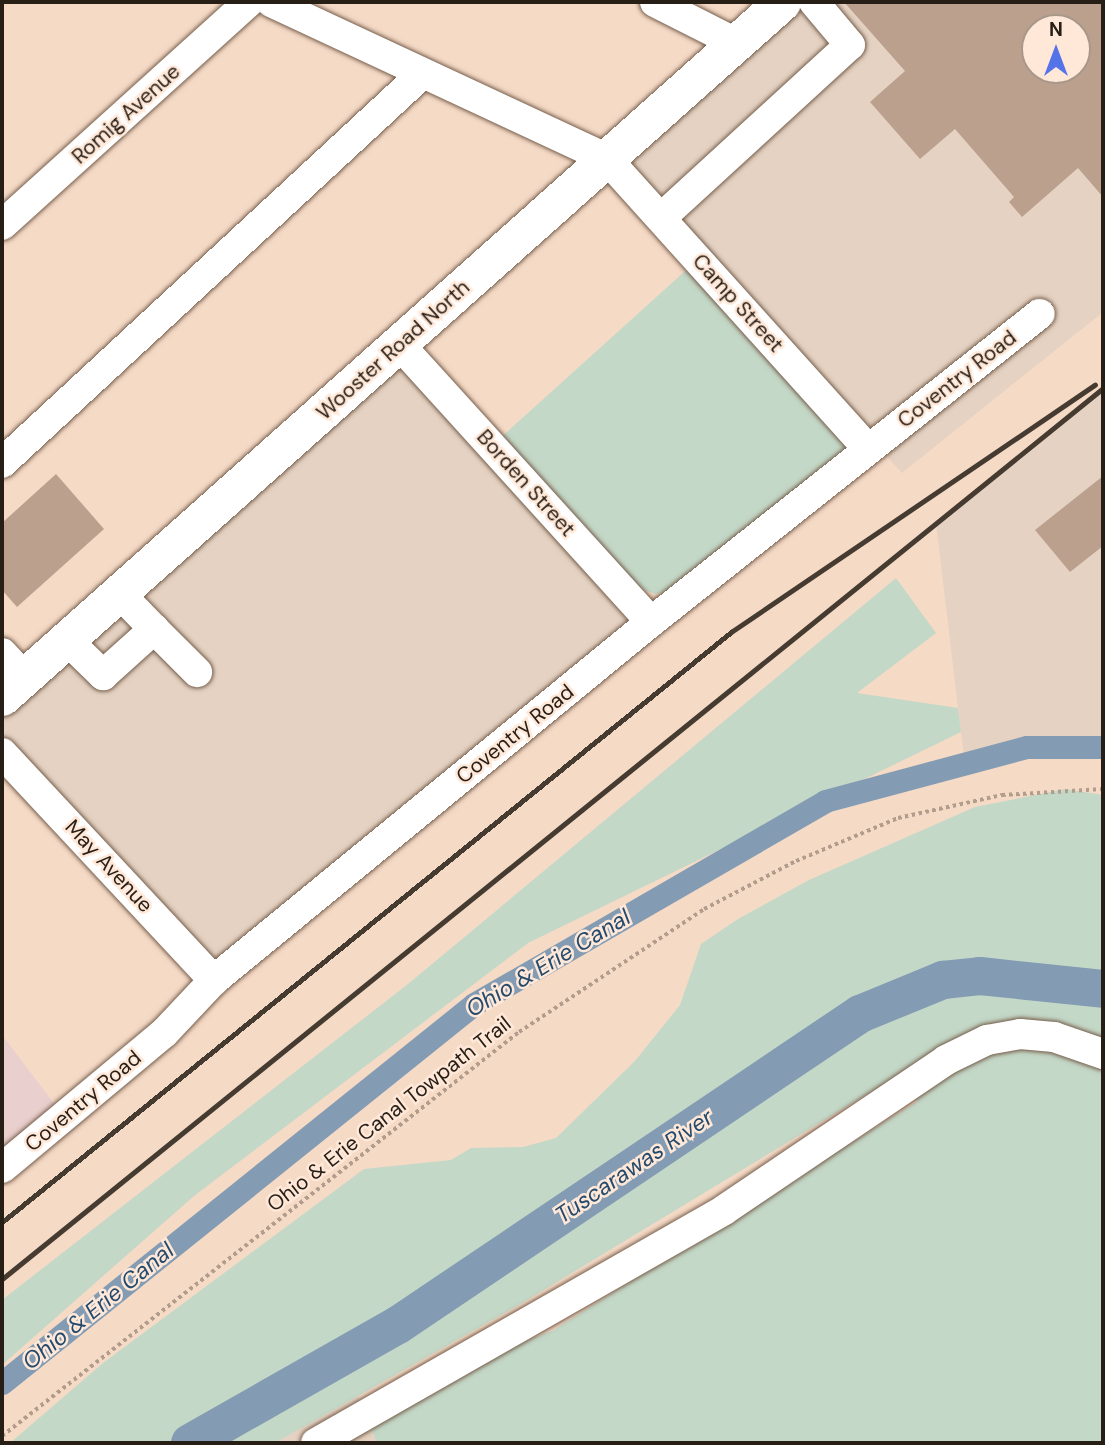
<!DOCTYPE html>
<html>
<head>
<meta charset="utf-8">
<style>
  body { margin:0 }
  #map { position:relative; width:1105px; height:1445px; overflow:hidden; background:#f5dac6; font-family:"DM Sans",sans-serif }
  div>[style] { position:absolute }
  .commercial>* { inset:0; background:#e9cfcd }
  .industrial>* { inset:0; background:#e5d2c2 }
  .green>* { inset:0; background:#c4d8c7 }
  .canal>* { height:23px; margin:-11.5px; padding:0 11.5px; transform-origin:11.5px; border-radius:11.5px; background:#839cb3 }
  .river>* { height:38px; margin:-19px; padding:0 19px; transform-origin:19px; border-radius:19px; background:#839cb3 }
  .building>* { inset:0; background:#baa08d }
  .path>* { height:3.5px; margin-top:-1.75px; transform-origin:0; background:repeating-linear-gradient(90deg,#b29d8d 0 3.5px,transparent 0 7px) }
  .roads { filter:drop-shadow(0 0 2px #765e4c) drop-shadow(0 0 2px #765e4c) }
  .minor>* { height:30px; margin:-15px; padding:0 15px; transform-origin:15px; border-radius:15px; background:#fff }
  .major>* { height:37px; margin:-18.5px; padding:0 18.5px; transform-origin:18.5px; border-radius:18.5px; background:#fff }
  .rail>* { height:5px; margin:-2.5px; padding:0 2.5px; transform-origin:2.5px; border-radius:2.5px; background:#463b31 }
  span { translate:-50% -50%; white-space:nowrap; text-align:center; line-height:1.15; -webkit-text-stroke:5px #ffe8d8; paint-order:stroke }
  .street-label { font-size:21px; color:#271e16 }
  .water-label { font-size:23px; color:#244b6e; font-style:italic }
  .frame { position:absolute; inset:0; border:4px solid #271e16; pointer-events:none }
  .north { position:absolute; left:1021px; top:14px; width:70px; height:70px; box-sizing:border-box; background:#ffe8d8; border:2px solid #a9978a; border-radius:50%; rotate:0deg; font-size:19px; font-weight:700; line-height:28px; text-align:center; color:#271e16 }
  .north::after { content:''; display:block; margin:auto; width:24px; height:32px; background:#5573e8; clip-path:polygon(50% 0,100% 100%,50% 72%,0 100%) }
</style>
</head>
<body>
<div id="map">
  <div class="commercial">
    <div style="clip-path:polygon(2px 1035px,59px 1110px,2px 1155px)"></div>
  </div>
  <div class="industrial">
    <div style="clip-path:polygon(evenodd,791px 2px,1103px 2px,1103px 312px,902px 473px,616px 159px,791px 2px,1035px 28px,1077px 28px,1077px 70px,1035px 70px,1035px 28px)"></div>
    <div style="clip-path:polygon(399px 348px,635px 617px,217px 969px,2px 739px,2px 707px)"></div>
    <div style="clip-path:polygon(1103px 388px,1103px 747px,1027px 747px,965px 766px,936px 523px)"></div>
    <div style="clip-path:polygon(358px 1396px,377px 1443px,275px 1443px)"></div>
  </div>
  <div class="green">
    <div style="clip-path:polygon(694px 263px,848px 438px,842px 454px,671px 591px,655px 594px,641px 589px,497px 441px)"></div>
    <div style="clip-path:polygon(896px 578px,936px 633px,857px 693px,958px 708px,961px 732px,528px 943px,194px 1196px,2px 1365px,2px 1300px,408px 984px)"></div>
    <div style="clip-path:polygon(1065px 789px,1103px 795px,1103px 1443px,377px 1443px,369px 1423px,511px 1346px,552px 1331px,918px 1101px,884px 1084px,519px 1305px,275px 1443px,10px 1443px,103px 1363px,364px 1169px,451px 1160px,471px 1148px,523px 1147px,556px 1138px,635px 1061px,680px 1005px,701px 944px,738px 919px,809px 880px,975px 807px)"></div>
  </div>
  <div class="canal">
    <div style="left:2px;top:1383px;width:605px;rotate:-38.76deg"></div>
    <div style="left:474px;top:1004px;width:405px;rotate:-30deg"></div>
    <div style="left:825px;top:801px;width:209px;rotate:-15deg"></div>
    <div style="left:1027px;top:747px;width:76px"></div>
  </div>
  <div class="river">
    <div style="left:190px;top:1443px;width:239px;rotate:-29.6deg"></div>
    <div style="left:398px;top:1325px;width:557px;rotate:-33.95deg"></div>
    <div style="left:860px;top:1014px;width:90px;rotate:-22.3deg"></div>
    <div style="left:943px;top:980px;width:37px;rotate:-6deg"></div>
    <div style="left:980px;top:976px;width:124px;rotate:6deg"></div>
  </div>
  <div class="building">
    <div style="clip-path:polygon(evenodd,844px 2px,1103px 2px,1103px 197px,1078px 168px,1022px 217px,1009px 202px,1014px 197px,955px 129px,920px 159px,870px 102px,905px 71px,844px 2px,1035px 28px,1077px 28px,1077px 70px,1035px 70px,1035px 28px)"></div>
    <div style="clip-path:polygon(56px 474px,104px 529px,17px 607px,2px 590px,2px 523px)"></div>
    <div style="clip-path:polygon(1103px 476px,1103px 546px,1070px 572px,1035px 530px)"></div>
  </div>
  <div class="path">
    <div style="left:2px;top:1436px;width:656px;rotate:-38.01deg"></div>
    <div style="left:519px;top:1032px;width:222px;rotate:-33.6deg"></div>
    <div style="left:704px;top:909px;width:104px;rotate:-27.6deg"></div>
    <div style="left:796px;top:861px;width:111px;rotate:-22.9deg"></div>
    <div style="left:898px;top:818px;width:107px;rotate:-12.5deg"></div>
    <div style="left:1002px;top:795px;width:101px;rotate:-3.4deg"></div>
  </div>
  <div class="roads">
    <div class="minor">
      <div style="left:271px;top:2px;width:371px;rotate:25deg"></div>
      <div style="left:607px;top:159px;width:390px;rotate:48deg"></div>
      <div style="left:655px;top:2px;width:91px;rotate:26.8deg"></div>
      <div style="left:661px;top:218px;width:256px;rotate:-42.5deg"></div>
      <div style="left:850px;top:45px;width:56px;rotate:-129.9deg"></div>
      <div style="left:2px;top:225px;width:333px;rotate:-42.1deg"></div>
      <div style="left:399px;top:344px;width:375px;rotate:47.8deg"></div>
      <div style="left:2px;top:463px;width:571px;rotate:-42.8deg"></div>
      <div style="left:154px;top:629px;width:61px;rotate:45deg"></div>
      <div style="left:66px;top:639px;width:52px;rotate:44.2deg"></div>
      <div style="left:103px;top:675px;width:69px;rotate:-42deg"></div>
      <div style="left:154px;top:629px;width:50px;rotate:-134.2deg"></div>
      <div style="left:2px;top:653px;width:33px;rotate:47deg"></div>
      <div style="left:2px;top:753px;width:311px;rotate:47deg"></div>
      <div style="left:2px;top:1168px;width:211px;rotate:-39.8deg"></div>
      <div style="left:164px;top:1033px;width:73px;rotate:-46.7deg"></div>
      <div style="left:214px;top:980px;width:565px;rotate:-39.33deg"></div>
      <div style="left:651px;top:622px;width:496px;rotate:-38.4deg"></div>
      <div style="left:316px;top:1443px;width:470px;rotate:-29.7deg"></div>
      <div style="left:724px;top:1210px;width:268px;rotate:-34deg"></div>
      <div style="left:946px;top:1060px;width:46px;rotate:-26deg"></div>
      <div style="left:987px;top:1040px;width:34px;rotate:-10deg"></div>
      <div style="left:1020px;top:1034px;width:34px;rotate:5deg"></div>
      <div style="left:1054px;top:1037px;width:52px;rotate:19.1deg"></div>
    </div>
    <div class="major">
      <div style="left:2px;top:697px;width:1045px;rotate:-41.7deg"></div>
    </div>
  </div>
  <div class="rail">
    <div style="left:2px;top:1222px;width:938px;rotate:-38.98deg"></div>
    <div style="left:731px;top:632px;width:440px;rotate:-34.2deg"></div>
    <div style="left:2px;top:1279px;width:1416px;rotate:-38.98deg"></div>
  </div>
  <div class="street-label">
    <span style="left:126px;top:114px;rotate:-42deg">Romig Avenue</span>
    <span style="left:738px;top:303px;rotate:48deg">Camp Street</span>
    <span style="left:393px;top:350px;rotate:-42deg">Wooster Road North</span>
    <span style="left:957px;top:379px;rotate:-38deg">Coventry Road</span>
    <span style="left:526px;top:483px;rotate:48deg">Borden Street</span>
    <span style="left:515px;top:734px;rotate:-39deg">Coventry Road</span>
    <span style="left:109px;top:866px;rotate:47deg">May Avenue</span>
    <span style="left:83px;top:1101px;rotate:-40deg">Coventry Road</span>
    <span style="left:389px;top:1114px;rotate:-38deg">Ohio &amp; Erie Canal Towpath Trail</span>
  </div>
  <div class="water-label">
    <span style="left:548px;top:963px;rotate:-31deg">Ohio &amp; Erie Canal</span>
    <span style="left:634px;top:1166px;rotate:-34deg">Tuscarawas River</span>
    <span style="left:98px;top:1306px;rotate:-39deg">Ohio &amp; Erie Canal</span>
  </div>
  <div class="frame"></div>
  <div class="north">N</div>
</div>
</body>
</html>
